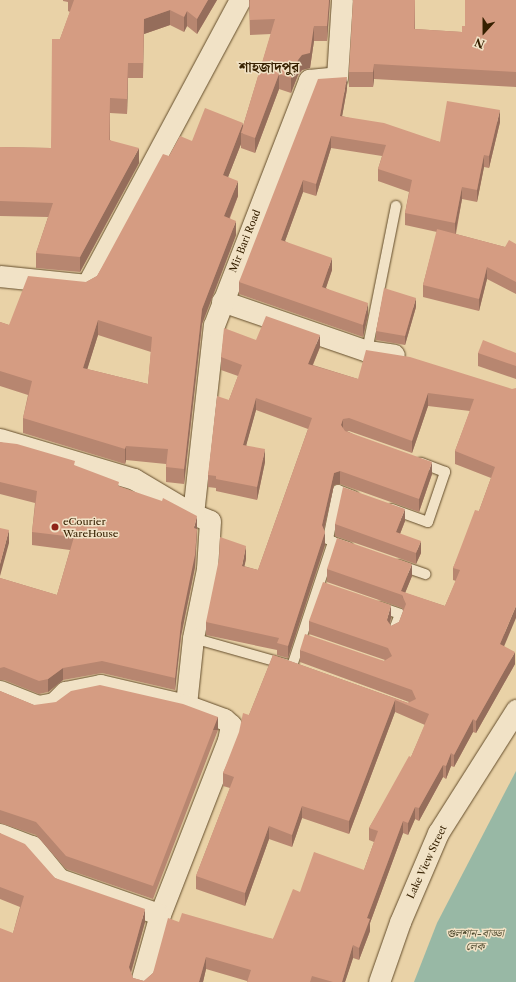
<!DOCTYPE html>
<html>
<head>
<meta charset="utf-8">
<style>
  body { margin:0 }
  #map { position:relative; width:516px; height:982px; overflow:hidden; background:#e9d2a7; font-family:"Libre Caslon Text","Noto Serif Bengali",serif }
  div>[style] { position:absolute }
  .water>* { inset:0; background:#98b8a5 }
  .roads { filter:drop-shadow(0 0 1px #634c2a) drop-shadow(0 0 1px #634c2a) }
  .lane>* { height:10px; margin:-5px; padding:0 5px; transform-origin:5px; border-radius:5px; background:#f1e2c6 }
  .street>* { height:21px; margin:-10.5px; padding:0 10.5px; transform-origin:10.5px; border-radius:10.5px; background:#f1e2c6 }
  .wall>* { inset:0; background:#b78670 }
  .shaded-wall>* { inset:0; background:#956d5b; transform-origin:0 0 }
  .building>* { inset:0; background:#d59c82 }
  .dots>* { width:11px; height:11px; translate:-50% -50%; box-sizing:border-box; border:2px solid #f1e2c6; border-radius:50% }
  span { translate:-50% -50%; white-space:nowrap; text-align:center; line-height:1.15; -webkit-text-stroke:3px #f1e2c6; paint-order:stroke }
  .street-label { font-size:10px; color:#362000 }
  .poi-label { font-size:10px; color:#362000 }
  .left { translate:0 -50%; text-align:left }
  .water-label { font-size:11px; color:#534e32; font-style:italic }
  .district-label { font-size:14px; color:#362000; font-weight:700 }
  .north { position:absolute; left:464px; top:12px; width:40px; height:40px; -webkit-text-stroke:3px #f1e2c6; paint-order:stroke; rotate:201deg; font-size:11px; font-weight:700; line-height:16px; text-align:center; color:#362000 }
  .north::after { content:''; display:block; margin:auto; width:14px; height:18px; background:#362000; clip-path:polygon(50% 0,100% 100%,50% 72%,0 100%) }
</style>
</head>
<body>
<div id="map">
  <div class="water">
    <div style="clip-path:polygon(516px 771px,516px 982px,414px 982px,437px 923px)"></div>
  </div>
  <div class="roads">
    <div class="lane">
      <div style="left:367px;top:351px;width:148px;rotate:-78.7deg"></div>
      <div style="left:392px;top:509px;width:38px;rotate:20deg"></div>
      <div style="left:428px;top:522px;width:53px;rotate:-71.2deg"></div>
      <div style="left:445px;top:472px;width:26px;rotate:-159deg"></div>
      <div style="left:333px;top:542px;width:6px;rotate:-149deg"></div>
      <div style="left:328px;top:539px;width:50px;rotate:-78.5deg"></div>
      <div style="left:338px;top:490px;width:17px;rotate:21deg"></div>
      <div style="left:399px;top:565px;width:28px;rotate:19deg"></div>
      <div style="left:380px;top:607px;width:21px;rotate:19deg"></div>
      <div style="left:400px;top:614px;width:19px;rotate:111deg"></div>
      <div style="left:193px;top:638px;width:103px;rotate:15.8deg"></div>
      <div style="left:292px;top:666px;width:131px;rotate:-71.7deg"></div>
      <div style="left:333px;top:542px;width:16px;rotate:18deg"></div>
    </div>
    <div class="street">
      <div style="left:0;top:276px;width:87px;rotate:5.9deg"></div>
      <div style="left:87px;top:285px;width:323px;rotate:-61.8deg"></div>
      <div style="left:222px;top:301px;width:153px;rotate:19deg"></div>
      <div style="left:367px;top:351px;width:27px;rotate:8deg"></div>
      <div style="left:0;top:439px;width:140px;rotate:16.6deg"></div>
      <div style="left:134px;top:479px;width:69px;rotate:30.7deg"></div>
      <div style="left:193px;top:514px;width:18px;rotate:22deg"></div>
      <div style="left:210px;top:521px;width:48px;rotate:93.6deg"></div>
      <div style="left:207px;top:569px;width:70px;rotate:101.5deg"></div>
      <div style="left:193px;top:638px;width:67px;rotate:96deg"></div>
      <div style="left:193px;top:514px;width:190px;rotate:-83.7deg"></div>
      <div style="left:214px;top:325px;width:263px;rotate:-68.8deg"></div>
      <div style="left:309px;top:80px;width:28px;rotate:-6deg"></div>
      <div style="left:337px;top:77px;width:77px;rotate:-86.3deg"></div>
      <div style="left:0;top:691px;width:41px;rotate:21.5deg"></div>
      <div style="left:38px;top:706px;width:16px;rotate:-11deg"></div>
      <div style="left:54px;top:703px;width:16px;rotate:-45deg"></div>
      <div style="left:65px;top:692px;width:36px;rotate:-11deg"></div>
      <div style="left:100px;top:685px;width:88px;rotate:13.1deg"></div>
      <div style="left:186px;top:705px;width:40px;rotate:20.2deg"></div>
      <div style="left:224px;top:719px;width:9px;rotate:41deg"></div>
      <div style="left:231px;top:725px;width:15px;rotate:101deg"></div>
      <div style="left:228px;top:740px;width:187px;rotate:111.3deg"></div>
      <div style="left:160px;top:914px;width:71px;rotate:105.6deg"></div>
      <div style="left:0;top:834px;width:34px;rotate:21deg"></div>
      <div style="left:32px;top:846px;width:43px;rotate:50.7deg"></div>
      <div style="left:59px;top:879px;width:103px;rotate:19.3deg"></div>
      <div style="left:379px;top:982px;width:64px;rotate:-70.7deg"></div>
      <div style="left:400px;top:922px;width:97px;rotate:-66.9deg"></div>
      <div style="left:438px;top:833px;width:146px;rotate:-57.6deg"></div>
    </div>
  </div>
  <div class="wall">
    <div style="clip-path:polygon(63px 0,217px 0,197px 34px,187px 26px,184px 32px,170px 25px,144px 34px,143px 78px,128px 78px,127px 114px,110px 113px,110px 140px,139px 163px,80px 272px,36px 268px,36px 253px,48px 217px,0 216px,0 147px,51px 148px,60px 39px,70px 12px,68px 11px,68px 2px,63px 1px)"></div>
    <div style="clip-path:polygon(evenodd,249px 0,330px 0,327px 41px,314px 41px,310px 68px,302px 70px,298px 75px,291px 93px,279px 89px,255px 153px,241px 148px,241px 144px,228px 177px,238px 196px,230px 218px,236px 235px,202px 324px,184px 484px,166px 482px,166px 464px,126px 460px,125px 464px,23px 433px,23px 418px,28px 395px,0 386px,0 322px,9px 325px,97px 276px,169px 156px,192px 141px,243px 126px,271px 34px,250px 35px,249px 0,98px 335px,151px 352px,148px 384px,87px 369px,98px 335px)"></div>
    <div style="clip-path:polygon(415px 0,415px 29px,462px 32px,465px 26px,516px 0,516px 87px,374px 79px,373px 87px,349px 87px,349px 72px)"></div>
    <div style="clip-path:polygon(347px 89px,342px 116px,440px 142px,500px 122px,489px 168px,484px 167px,477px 202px,462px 199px,456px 234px,505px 247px,516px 244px,516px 294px,487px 279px,479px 311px,423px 297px,423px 285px,437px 232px,405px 225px,405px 213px,409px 192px,378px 181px,378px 169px,382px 156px,331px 148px,316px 196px,303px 192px,285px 241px,332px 270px,326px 288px,368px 315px,363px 337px,239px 294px,239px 282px)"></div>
    <div style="clip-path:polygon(416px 307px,405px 345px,376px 340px,376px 331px)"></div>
    <div style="clip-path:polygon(256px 340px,320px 347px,313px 365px,358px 379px,512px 389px,504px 646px,515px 664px,476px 733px,473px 732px,454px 767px,451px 766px,446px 779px,443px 777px,419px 821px,415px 819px,408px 835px,403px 833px,370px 923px,370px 931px,359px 960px,353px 958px,345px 982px,247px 982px,247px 981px,206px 969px,203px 982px,0 982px,20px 907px,0 899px,0 833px,55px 878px,145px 922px,131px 973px,133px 978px,144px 981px,153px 973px,179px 922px,273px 939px,300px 892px,364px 870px,374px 842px,369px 840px,369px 828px,411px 757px,425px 725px,395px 712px,349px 834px,302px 818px,292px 847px,269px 839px,245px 906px,196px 889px,196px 876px,230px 788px,223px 786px,223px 773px,249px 715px,273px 655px,408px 703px,409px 702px,300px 662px,300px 650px,384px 661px,385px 660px,309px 634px,309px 621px,391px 618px,390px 624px,391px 626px,399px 622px,403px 611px,402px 608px,327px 582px,327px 569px,412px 576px,405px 593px,445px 606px,456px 581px,453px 580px,453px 568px,479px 511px,491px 478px,455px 464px,455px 451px,470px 411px,428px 406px,412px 453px,349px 431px,347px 431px,432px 474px,419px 512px,340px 484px,334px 485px,324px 529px,325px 545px,288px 658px,277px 655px,277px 650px,206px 635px,206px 622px,246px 559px,244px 566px,258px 570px,308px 429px,256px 410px,246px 445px,265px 462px,257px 500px,216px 491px,216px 488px,208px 487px,208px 475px,229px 400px,238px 376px,221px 370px,221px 357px)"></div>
    <div style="clip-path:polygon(478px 353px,516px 353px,516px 379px,478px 366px)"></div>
    <div style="clip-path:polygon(0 442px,75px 466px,119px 486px,197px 529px,197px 531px,195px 567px,181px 636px,175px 690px,102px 673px,63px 680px,48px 692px,39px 694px,4px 680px,0 680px,0 578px,57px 595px,70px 550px,32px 545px,32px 532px,35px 503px,0 494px)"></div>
    <div style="clip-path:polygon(405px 521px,400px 534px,421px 553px,416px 564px,335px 536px,335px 524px)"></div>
    <div style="clip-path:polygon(0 691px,34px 705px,218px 730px,153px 899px,66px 869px,36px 835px,0 823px)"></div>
  </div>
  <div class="shaded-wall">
    <div style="clip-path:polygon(208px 0,217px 0,197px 34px,197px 19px)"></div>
    <div style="clip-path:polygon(329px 0,330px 0,327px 41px,327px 26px)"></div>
    <div style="clip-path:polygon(170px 10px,170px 25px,144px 34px,143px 78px,144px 19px)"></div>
    <div style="clip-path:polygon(187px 11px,187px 26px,184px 32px,184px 17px)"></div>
    <div style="clip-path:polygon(314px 26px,314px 41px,310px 68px,302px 70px,298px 75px,291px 93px,291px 78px,298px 60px)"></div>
    <div style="clip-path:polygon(128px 63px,128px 78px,127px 114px,127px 99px)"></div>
    <div style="clip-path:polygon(374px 64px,374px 79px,373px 87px,373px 72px)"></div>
    <div style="clip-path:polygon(279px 74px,279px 89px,255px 153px,255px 138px)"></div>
    <div style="clip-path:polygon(347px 77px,347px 89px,340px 128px,340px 116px)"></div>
    <div style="clip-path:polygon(500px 110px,500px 122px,489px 168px,489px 156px)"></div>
    <div style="clip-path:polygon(243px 123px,243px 134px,241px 133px,241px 144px,223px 190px,223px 175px)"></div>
    <div style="clip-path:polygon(331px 136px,331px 148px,316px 196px,316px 184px)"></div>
    <div style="clip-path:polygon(139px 148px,139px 163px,80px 272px,80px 257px)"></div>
    <div style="clip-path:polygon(484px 155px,484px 167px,477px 202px,477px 190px)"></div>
    <div style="clip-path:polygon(303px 180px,303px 192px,281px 252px,281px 240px)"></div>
    <div style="clip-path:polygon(238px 181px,238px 196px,224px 231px,224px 216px)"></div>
    <div style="clip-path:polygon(462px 187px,462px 199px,455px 235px,455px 223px)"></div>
    <div style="clip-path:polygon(236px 221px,236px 235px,202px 324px,184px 484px,184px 469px,202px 309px)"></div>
    <div style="clip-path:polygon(332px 258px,332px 270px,322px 299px,322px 287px)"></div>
    <div style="clip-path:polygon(487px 267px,487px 279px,479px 311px,479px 299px)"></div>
    <div style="clip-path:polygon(416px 298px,416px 307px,405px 345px,405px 336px)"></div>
    <div style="clip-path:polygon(368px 303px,368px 315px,363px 337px,363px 325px)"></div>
    <div style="clip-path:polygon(98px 320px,98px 335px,83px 383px,83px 368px)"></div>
    <div style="clip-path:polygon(320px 335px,320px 347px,308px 376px,308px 364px)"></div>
    <div style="clip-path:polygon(428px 393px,428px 406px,412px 453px,412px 441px)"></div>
    <div style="clip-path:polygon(256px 398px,256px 410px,243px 457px,243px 445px)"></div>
    <div style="clip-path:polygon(343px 419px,343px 432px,341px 425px)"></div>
    <div style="clip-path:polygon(126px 446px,126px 460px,125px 464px,125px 449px)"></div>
    <div style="clip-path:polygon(265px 449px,265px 462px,257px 500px,257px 487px)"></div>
    <div style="clip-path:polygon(432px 462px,432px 474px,419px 512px,419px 499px)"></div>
    <div style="clip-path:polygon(340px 471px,340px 484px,334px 485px,322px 538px,322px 525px,334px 473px)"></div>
    <div style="clip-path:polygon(405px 509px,405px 521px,396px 544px,396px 532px)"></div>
    <div style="clip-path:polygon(197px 516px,197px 531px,195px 567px,181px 636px,175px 690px,175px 678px,181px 623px,194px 528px)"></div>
    <div style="clip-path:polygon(9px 530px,9px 543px,0 576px,0 564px)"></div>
    <div style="clip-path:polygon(325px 532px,325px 545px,288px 658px,288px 646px)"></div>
    <div style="clip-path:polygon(421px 541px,421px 553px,416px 564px,416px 553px)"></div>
    <div style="clip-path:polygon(246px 546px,246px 559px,242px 578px,242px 566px)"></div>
    <div style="clip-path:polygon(412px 564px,412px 576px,403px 598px,401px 591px)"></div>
    <div style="clip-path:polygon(391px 605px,391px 618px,387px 633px,387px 620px)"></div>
    <div style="clip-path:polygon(516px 606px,516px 618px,500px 656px,500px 644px)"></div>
    <div style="clip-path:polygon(515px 652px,515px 664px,476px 733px,476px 721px)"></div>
    <div style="clip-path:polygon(63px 668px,63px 680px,48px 692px,48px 679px)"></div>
    <div style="clip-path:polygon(395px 700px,395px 712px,349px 834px,349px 821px)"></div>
    <div style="left:218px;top:717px;width:13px;height:181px;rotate:90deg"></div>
    <div style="clip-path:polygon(473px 719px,473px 732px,454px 767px,454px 755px)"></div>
    <div style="clip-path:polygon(451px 753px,451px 766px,446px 779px,446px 766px)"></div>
    <div style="clip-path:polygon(443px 765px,443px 777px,419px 821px,419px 808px)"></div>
    <div style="clip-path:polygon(302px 806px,302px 818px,292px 847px,292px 835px)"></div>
    <div style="clip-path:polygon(415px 807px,415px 819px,408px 835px,408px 823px)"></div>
    <div style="clip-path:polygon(403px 821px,403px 833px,370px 923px,370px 931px,359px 960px,359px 948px,367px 918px)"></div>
    <div style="clip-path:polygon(269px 826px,269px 839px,245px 906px,245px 893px)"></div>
    <div style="clip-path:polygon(145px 909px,145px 922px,129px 979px,129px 967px)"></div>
    <div style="clip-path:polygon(353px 945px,353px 958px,345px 982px,342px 982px)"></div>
    <div style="clip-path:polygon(206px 957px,206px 969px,203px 982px,199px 982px)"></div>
  </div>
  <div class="building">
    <div style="clip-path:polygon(74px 0,208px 0,197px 19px,187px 11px,184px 17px,170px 10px,144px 19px,143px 63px,128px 63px,127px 99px,110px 98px,109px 140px,139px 148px,80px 257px,36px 253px,53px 203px,0 201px,0 147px,51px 148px,52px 39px,60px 39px)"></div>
    <div style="clip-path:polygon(250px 0,329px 0,327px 26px,314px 26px,310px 53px,302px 55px,298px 60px,291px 78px,279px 74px,255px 138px,241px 133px,275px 19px,250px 20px)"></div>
    <div style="clip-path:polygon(353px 0,415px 0,414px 29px,462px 32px,462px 26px,465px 26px,465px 0,516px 0,516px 72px,374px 64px,373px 72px,349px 72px)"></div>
    <div style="clip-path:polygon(347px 77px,340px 116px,384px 123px,440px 142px,447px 101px,500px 110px,489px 156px,484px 155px,477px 190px,462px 187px,455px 223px,405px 213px,412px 180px,378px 169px,386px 145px,331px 136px,316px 184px,303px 180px,281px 240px,332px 258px,322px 287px,368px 303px,363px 325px,239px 282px,318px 79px)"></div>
    <div style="clip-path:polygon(evenodd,205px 108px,243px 123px,223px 175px,238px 181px,224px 216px,236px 221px,202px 309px,184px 469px,166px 467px,168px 449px,126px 446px,125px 449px,23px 418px,32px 381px,0 371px,0 322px,9px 325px,28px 276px,86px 282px,97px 276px,163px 154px,169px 156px,180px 136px,192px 141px,205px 108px,98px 320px,152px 337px,148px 384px,83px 368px,98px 320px)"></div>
    <div style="clip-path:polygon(437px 229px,505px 247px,509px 240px,516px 244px,516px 282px,487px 267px,479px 299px,423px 285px)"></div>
    <div style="clip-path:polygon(384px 288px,416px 298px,405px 336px,376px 331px)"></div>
    <div style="clip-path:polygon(266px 316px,320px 335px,308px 364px,358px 379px,366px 350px,410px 357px,512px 389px,516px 388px,516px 606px,500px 644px,515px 652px,476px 721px,473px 719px,454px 755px,451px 753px,446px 766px,443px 765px,419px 808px,415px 807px,408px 823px,403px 821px,367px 918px,370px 919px,359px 948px,353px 945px,342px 982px,333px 982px,312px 976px,310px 982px,247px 982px,251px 970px,206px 957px,199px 982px,0 982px,0 928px,13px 933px,24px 896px,0 887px,0 833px,25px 844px,55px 878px,145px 909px,129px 967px,133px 978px,144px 981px,153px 973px,168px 918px,179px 922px,182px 913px,273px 939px,293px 889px,300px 892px,314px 852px,364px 870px,378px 831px,369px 828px,409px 756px,411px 757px,429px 714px,395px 700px,349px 821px,302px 806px,292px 835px,269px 826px,245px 893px,196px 876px,234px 777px,223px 773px,239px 732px,243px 713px,249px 715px,273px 655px,408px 703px,416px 699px,412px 690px,300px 650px,305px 634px,384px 661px,392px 656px,388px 648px,309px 621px,323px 582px,391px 605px,387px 620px,391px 626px,399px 622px,406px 604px,402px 595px,327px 569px,337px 538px,412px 564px,401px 591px,445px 606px,460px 570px,453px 568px,475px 510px,479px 511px,495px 467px,455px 451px,474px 399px,428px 393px,412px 441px,349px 418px,343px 419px,341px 425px,345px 431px,432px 462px,419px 499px,340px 471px,334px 473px,322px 525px,325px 532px,288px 646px,277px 643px,279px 638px,206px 622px,219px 559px,220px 537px,246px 546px,242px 566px,258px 570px,312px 418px,256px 398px,243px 445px,265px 449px,257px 487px,216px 479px,216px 476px,208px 475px,217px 396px,229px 400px,242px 365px,221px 357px,224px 328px,256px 340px)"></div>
    <div style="clip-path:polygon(483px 340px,516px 353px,516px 366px,478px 353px)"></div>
    <div style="clip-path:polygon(0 442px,17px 444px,75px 461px,74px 465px,119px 482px,118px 486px,162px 501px,163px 498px,197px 516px,194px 528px,197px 529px,195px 555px,181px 623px,175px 678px,102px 661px,63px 668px,48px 679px,39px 681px,4px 667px,0 668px,0 578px,57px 595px,74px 537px,32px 532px,37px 491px,0 482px)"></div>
    <div style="clip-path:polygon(343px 487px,405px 509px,396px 532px,421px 541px,416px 553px,335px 524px)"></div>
    <div style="clip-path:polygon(0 528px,9px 530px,0 564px)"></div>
    <div style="clip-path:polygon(100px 685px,183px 704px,218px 717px,153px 886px,66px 856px,36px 822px,0 810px,0 691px,34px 705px,56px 702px,71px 691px)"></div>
  </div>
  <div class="dots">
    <div style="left:55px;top:527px;background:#8f2418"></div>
  </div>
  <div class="street-label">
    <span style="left:245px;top:241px;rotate:-68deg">Mir Bari Road</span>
    <span style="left:427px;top:862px;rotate:-65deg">Lake View Street</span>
  </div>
  <div class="poi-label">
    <span class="left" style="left:63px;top:527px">eCourier<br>WareHouse</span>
  </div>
  <div class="water-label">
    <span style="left:475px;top:940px">গুলশান-বাড্ডা<br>লেক</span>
  </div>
  <div class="district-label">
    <span style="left:269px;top:67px">শাহজাদপুর</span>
  </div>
  <div class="north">N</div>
</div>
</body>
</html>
